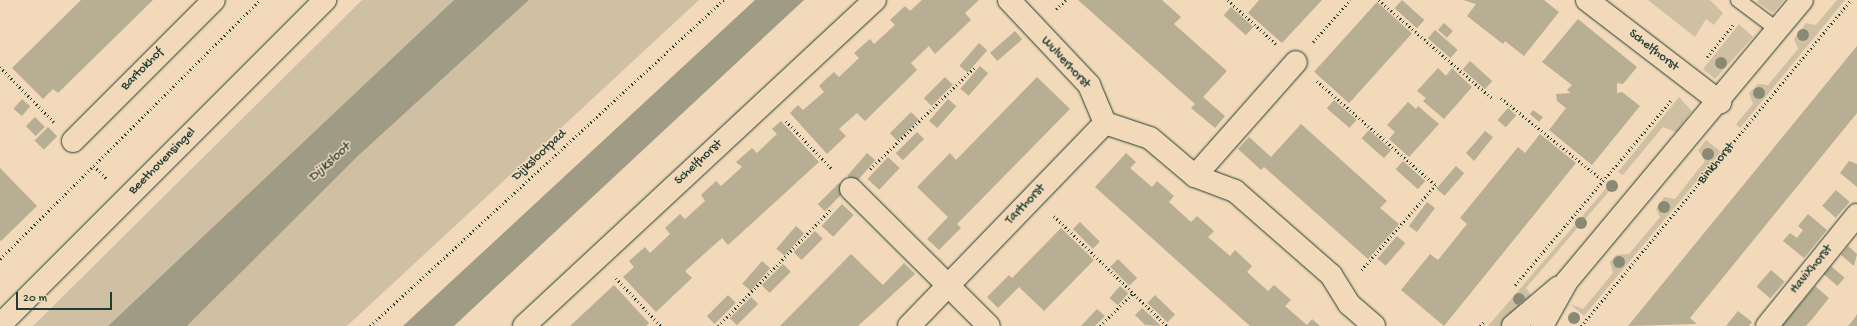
<!DOCTYPE html>
<html>
<head>
<meta charset="utf-8">
<style>
  body { margin:0 }
  #map { position:relative; width:1857px; height:326px; overflow:hidden; background:#f2d9b9; font-family:"Gochi Hand",sans-serif }
  div>[style] { position:absolute }
  .green>* { inset:0; background:#d0c0a3 }
  .water>* { inset:0; background:#9f9b84 }
  .building>* { inset:0; background:#b7ae94; transform-origin:0 0 }
  .path>* { height:2.5px; margin-top:-1.25px; transform-origin:0; background:repeating-linear-gradient(90deg,#1f3d34 0 1px,transparent 0 4px) }
  .roads { filter:drop-shadow(0 0 1px #1f3d34) drop-shadow(0 0 1px #1f3d34) }
  .service>* { height:14px; margin:-7px; padding:0 7px; transform-origin:7px; border-radius:7px; background:#f2d9b9 }
  .minor>* { height:22px; margin:-11px; padding:0 11px; transform-origin:11px; border-radius:11px; background:#f2d9b9 }
  .tertiary>* { height:22px; margin:-11px; padding:0 11px; transform-origin:11px; border-radius:11px; background:#f2d9b9 }
  .trees>* { width:12px; height:12px; margin:-6px; border-radius:50%; background:#888a76 }
  span { translate:-50% -50%; white-space:nowrap; text-align:center; line-height:1.15; -webkit-text-stroke:3px #f2d9b9; paint-order:stroke }
  .street-label { font-size:13px; color:#1f3d34 }
  .water-label { font-size:14px; color:#324b40; font-style:italic }
  .scale { position:absolute; left:16px; top:292px; width:96px; height:18px; box-sizing:border-box; border:2px solid #1f3d34; border-top:0; padding-left:5px; font-size:12px; line-height:14px; white-space:nowrap; color:#1f3d34; -webkit-text-stroke:3px #f2d9b9; paint-order:stroke }
</style>
</head>
<body>
<div id="map">
  <div class="green">
    <div style="clip-path:polygon(362px 0,454px 0,108px 326px,33px 326px)"></div>
    <div style="clip-path:polygon(529px 0,699px 0,347px 326px,187px 326px,359px 155px)"></div>
    <div style="clip-path:polygon(1648px 0,1710px 0,1723px 13px,1714px 25px,1706px 19px,1695px 37px)"></div>
    <div style="clip-path:polygon(1759px 0,1784px 0,1773px 13px,1757px 2px)"></div>
    <div style="clip-path:polygon(1837px 0,1845px 0,1740px 128px,1736px 124px,1753px 104px,1749px 93px,1758px 84px,1768px 85px,1798px 49px,1794px 39px,1806px 23px,1816px 25px)"></div>
    <div style="clip-path:polygon(1739px 24px,1753px 37px,1715px 79px,1703px 69px)"></div>
    <div style="clip-path:polygon(1679px 97px,1692px 111px,1676px 132px,1663px 127px,1623px 175px,1618px 172px)"></div>
    <div style="clip-path:polygon(1706px 140px,1721px 152px,1584px 316px,1570px 304px,1583px 309px,1613px 273px,1610px 262px,1616px 255px,1629px 254px,1660px 217px,1656px 209px,1664px 197px,1675px 199px,1705px 161px,1698px 150px)"></div>
    <div style="clip-path:polygon(1614px 179px,1617px 182px,1526px 288px,1532px 297px,1503px 326px,1488px 326px)"></div>
  </div>
  <div class="water">
    <div style="clip-path:polygon(454px 0,529px 0,359px 155px,187px 326px,108px 326px)"></div>
    <div style="clip-path:polygon(755px 0,804px 0,454px 326px,403px 326px)"></div>
  </div>
  <div class="building">
    <div style="clip-path:polygon(81px 0,153px 0,58px 93px,53px 89px,43px 99px,12px 68px)"></div>
    <div style="clip-path:polygon(922px 0,979px 0,965px 13px,971px 20px,935px 54px,929px 46px,911px 63px,917px 70px,865px 121px,857px 113px,839px 129px,846px 136px,827px 154px,790px 113px,798px 105px,803px 110px,824px 92px,819px 86px,826px 79px,834px 72px,839px 77px,859px 58px,854px 53px,870px 39px,874px 44px,895px 25px,890px 20px,905px 6px,910px 11px)"></div>
    <div style="clip-path:polygon(1078px 0,1162px 0,1181px 17px,1174px 24px,1227px 71px,1203px 97px,1225px 116px,1215px 128px,1191px 108px,1195px 104px)"></div>
    <div style="clip-path:polygon(1259px 0,1322px 0,1282px 43px,1248px 13px)"></div>
    <div style="left:1402px;top:0;width:30px;height:11px;rotate:42deg"></div>
    <div style="clip-path:polygon(1463px 0,1544px 0,1559px 12px,1524px 56px,1505px 41px,1503px 44px,1467px 16px,1476px 4px)"></div>
    <div style="left:1377px;top:2px;width:47px;height:94px;rotate:42deg"></div>
    <div style="left:1231px;top:7px;width:30px;height:11px;rotate:42deg"></div>
    <div style="clip-path:polygon(1578px 19px,1637px 67px,1623px 84px,1617px 83px,1617px 93px,1622px 92px,1640px 106px,1592px 165px,1549px 130px,1566px 108px,1557px 101px,1556px 94px,1571px 93px,1567px 90px,1572px 85px,1542px 62px)"></div>
    <div style="left:1444px;top:23px;width:12px;height:9px;rotate:42deg"></div>
    <div style="left:1435px;top:30px;width:30px;height:11px;rotate:41deg"></div>
    <div style="left:1015px;top:31px;width:11px;height:33px;rotate:49deg"></div>
    <div style="left:979px;top:43px;width:11px;height:30px;rotate:41deg"></div>
    <div style="clip-path:polygon(1857px 46px,1857px 113px,1690px 318px,1697px 324px,1628px 326px)"></div>
    <div style="left:1470px;top:61px;width:30px;height:11px;rotate:42deg"></div>
    <div style="left:980px;top:66px;width:11px;height:30px;rotate:41deg"></div>
    <div style="clip-path:polygon(1438px 68px,1446px 76px,1452px 68px,1472px 87px,1444px 119px,1423px 101px,1426px 98px,1417px 91px)"></div>
    <div style="left:945px;top:77px;width:11px;height:30px;rotate:45deg"></div>
    <div style="clip-path:polygon(1037px 77px,1070px 109px,957px 224px,961px 228px,939px 250px,927px 239px,948px 217px,917px 187px,950px 153px,956px 160px)"></div>
    <div style="left:22px;top:99px;width:11px;height:13px;rotate:41deg"></div>
    <div style="left:948px;top:99px;width:11px;height:29px;rotate:41deg"></div>
    <div style="left:1334px;top:100px;width:30px;height:11px;rotate:41deg"></div>
    <div style="clip-path:polygon(1408px 102px,1416px 109px,1418px 106px,1439px 124px,1409px 157px,1389px 139px,1395px 132px,1387px 125px)"></div>
    <div style="left:1508px;top:108px;width:11px;height:16px;rotate:41deg"></div>
    <div style="clip-path:polygon(1533px 110px,1543px 117px,1539px 122px,1530px 114px)"></div>
    <div style="left:911px;top:112px;width:11px;height:30px;rotate:45deg"></div>
    <div style="left:35px;top:117px;width:14px;height:13px;rotate:45deg"></div>
    <div style="clip-path:polygon(781px 121px,819px 162px,728px 245px,722px 238px,685px 271px,692px 278px,656px 312px,623px 277px,634px 267px,629px 261px,645px 247px,650px 253px,670px 234px,665px 228px,680px 214px,685px 219px,705px 201px,701px 195px,716px 181px,721px 186px,742px 167px,736px 162px,752px 148px,757px 153px,777px 134px,772px 129px)"></div>
    <div style="clip-path:polygon(1301px 124px,1387px 201px,1380px 208px,1399px 224px,1368px 259px,1264px 167px,1261px 170px,1238px 149px,1249px 137px,1271px 157px)"></div>
    <div style="left:48px;top:127px;width:13px;height:19px;rotate:45deg"></div>
    <div style="left:1369px;top:130px;width:30px;height:11px;rotate:42deg"></div>
    <div style="clip-path:polygon(1485px 131px,1493px 137px,1474px 161px,1466px 153px)"></div>
    <div style="left:917px;top:132px;width:10px;height:30px;rotate:45deg"></div>
    <div style="clip-path:polygon(1540px 134px,1576px 163px,1444px 326px,1401px 290px,1430px 254px,1438px 260px,1467px 224px,1460px 218px,1518px 147px,1525px 153px)"></div>
    <div style="left:867px;top:153px;width:11px;height:30px;rotate:41deg"></div>
    <div style="clip-path:polygon(1126px 153px,1136px 162px,1130px 168px,1152px 187px,1157px 181px,1174px 196px,1169px 202px,1191px 222px,1197px 216px,1214px 231px,1208px 237px,1230px 256px,1235px 250px,1252px 266px,1247px 272px,1268px 291px,1274px 285px,1291px 300px,1285px 306px,1307px 325px,1312px 319px,1320px 326px,1250px 326px,1213px 293px,1095px 187px)"></div>
    <div style="left:888px;top:157px;width:16px;height:30px;rotate:43deg"></div>
    <div style="left:1403px;top:161px;width:30px;height:11px;rotate:42deg"></div>
    <div style="clip-path:polygon(1849px 161px,1857px 164px,1857px 187px,1840px 173px)"></div>
    <div style="left:1456px;top:166px;width:11px;height:30px;rotate:41deg"></div>
    <div style="clip-path:polygon(0 168px,37px 206px,1px 241px,0 240px)"></div>
    <div style="left:839px;top:183px;width:10px;height:30px;rotate:45deg"></div>
    <div style="left:1836px;top:190px;width:18px;height:21px;rotate:41deg"></div>
    <div style="left:1427px;top:202px;width:10px;height:30px;rotate:37deg"></div>
    <div style="left:842px;top:204px;width:16px;height:30px;rotate:43deg"></div>
    <div style="clip-path:polygon(1808px 214px,1827px 230px,1804px 258px,1783px 241px,1790px 233px,1797px 238px,1803px 230px,1798px 226px)"></div>
    <div style="left:1080px;top:222px;width:28px;height:10px;rotate:45deg"></div>
    <div style="left:796px;top:226px;width:11px;height:30px;rotate:41deg"></div>
    <div style="clip-path:polygon(1061px 228px,1094px 260px,1044px 311px,1019px 287px,998px 308px,987px 297px,1009px 275px,1012px 278px)"></div>
    <div style="left:815px;top:231px;width:11px;height:30px;rotate:45deg"></div>
    <div style="left:1397px;top:236px;width:11px;height:30px;rotate:41deg"></div>
    <div style="clip-path:polygon(1848px 246px,1857px 254px,1854px 266px,1841px 255px)"></div>
    <div style="clip-path:polygon(851px 254px,883px 285px,904px 263px,915px 274px,858px 326px,780px 326px)"></div>
    <div style="left:1118px;top:259px;width:27px;height:11px;rotate:45deg"></div>
    <div style="left:762px;top:261px;width:11px;height:30px;rotate:41deg"></div>
    <div style="left:783px;top:264px;width:11px;height:30px;rotate:45deg"></div>
    <div style="left:1831px;top:266px;width:18px;height:11px;rotate:41deg"></div>
    <div style="left:1771px;top:270px;width:18px;height:22px;rotate:41deg"></div>
    <div style="clip-path:polygon(614px 285px,649px 323px,646px 326px,570px 326px)"></div>
    <div style="left:1120px;top:286px;width:11px;height:16px;rotate:41deg"></div>
    <div style="clip-path:polygon(1815px 286px,1829px 298px,1813px 318px,1806px 326px,1782px 326px)"></div>
    <div style="left:728px;top:295px;width:11px;height:30px;rotate:45deg"></div>
    <div style="left:1155px;top:295px;width:28px;height:11px;rotate:44deg"></div>
    <div style="left:751px;top:297px;width:10px;height:30px;rotate:45deg"></div>
    <div style="clip-path:polygon(1142px 308px,1152px 317px,1161px 326px,1145px 325px,1135px 315px)"></div>
    <div style="clip-path:polygon(1097px 309px,1105px 316px,1095px 326px,1081px 326px)"></div>
    <div style="clip-path:polygon(1738px 311px,1752px 322px,1749px 326px,1726px 326px)"></div>
    <div style="clip-path:polygon(1857px 314px,1857px 326px,1848px 326px,1854px 319px)"></div>
  </div>
  <div class="path">
    <div style="left:1228px;top:0;width:65px;rotate:42.5deg"></div>
    <div style="left:1379px;top:0;width:151px;rotate:41deg"></div>
    <div style="left:1056px;top:9px;width:13px;rotate:-42deg"></div>
    <div style="left:1313px;top:42px;width:56px;rotate:-48.6deg"></div>
    <div style="left:1707px;top:57px;width:41px;rotate:-50.9deg"></div>
    <div style="left:0;top:67px;width:77px;rotate:45.5deg"></div>
    <div style="left:1317px;top:81px;width:158px;rotate:41.2deg"></div>
    <div style="left:1436px;top:185px;width:114px;rotate:131.1deg"></div>
    <div style="left:1501px;top:98px;width:132px;rotate:38.9deg"></div>
    <div style="left:786px;top:121px;width:66px;rotate:46.2deg"></div>
    <div style="left:94px;top:166px;width:18px;rotate:45deg"></div>
    <div style="left:870px;top:169px;width:148px;rotate:-44.2deg"></div>
    <div style="left:1054px;top:216px;width:158px;rotate:44.2deg"></div>
    <div style="left:0;top:259px;width:367px;rotate:-44.9deg"></div>
    <div style="left:616px;top:278px;width:66px;rotate:46.8deg"></div>
    <div style="left:1515px;top:285px;width:243px;rotate:-49.8deg"></div>
    <div style="left:370px;top:326px;width:481px;rotate:-42.7deg"></div>
    <div style="left:718px;top:326px;width:164px;rotate:-46deg"></div>
    <div style="left:1100px;top:326px;width:47px;rotate:-45deg"></div>
    <div style="left:1480px;top:326px;width:7px;rotate:-45deg"></div>
    <div style="left:1581px;top:326px;width:423px;rotate:-50.4deg"></div>
  </div>
  <div class="roads">
    <div class="service">
      <div style="left:1738px;top:0;width:50px;rotate:36.9deg"></div>
    </div>
    <div class="minor">
      <div style="left:1009px;top:0;width:117px;rotate:46.7deg"></div>
      <div style="left:1089px;top:85px;width:41px;rotate:67.2deg"></div>
      <div style="left:1105px;top:123px;width:47px;rotate:18.4deg"></div>
      <div style="left:1150px;top:138px;width:59px;rotate:40.2deg"></div>
      <div style="left:1195px;top:176px;width:43px;rotate:20.6deg"></div>
      <div style="left:1235px;top:191px;width:128px;rotate:41.2deg"></div>
      <div style="left:1331px;top:275px;width:34px;rotate:58deg"></div>
      <div style="left:1349px;top:304px;width:33px;rotate:41deg"></div>
      <div style="left:1587px;top:0;width:168px;rotate:37.5deg"></div>
      <div style="left:73px;top:141px;width:199px;rotate:-45deg"></div>
      <div style="left:1195px;top:176px;width:152px;rotate:-48.5deg"></div>
      <div style="left:851px;top:189px;width:194px;rotate:44.8deg"></div>
      <div style="left:0;top:325px;width:460px;rotate:-45deg"></div>
      <div style="left:524px;top:326px;width:479px;rotate:-42.9deg"></div>
      <div style="left:909px;top:326px;width:282px;rotate:-46deg"></div>
      <div style="left:1767px;top:326px;width:143px;rotate:-51deg"></div>
    </div>
    <div class="tertiary">
      <div style="left:1513px;top:326px;width:60px;rotate:-40.3deg"></div>
      <div style="left:1542px;top:326px;width:51px;rotate:-60.9deg"></div>
      <div style="left:1567px;top:281px;width:366px;rotate:-50.1deg"></div>
    </div>
  </div>
  <div class="trees">
    <div style="left:1803px;top:35px"></div>
    <div style="left:1721px;top:63px"></div>
    <div style="left:1759px;top:93px"></div>
    <div style="left:1708px;top:154px"></div>
    <div style="left:1612px;top:186px"></div>
    <div style="left:1664px;top:207px"></div>
    <div style="left:1581px;top:223px"></div>
    <div style="left:1619px;top:262px"></div>
    <div style="left:1519px;top:299px"></div>
    <div style="left:1574px;top:318px"></div>
  </div>
  <div class="street-label">
    <span style="left:1653px;top:51px;rotate:38deg">Schelfhorst</span>
    <span style="left:1065px;top:63px;rotate:47deg">Wulverhorst</span>
    <span style="left:143px;top:70px;rotate:-45deg">Bartokhof</span>
    <span style="left:540px;top:156px;rotate:-43deg">Dijkslootpad</span>
    <span style="left:163px;top:162px;rotate:-45deg">Beethovensingel</span>
    <span style="left:699px;top:163px;rotate:-43deg">Schelfhorst</span>
    <span style="left:1717px;top:164px;rotate:-50deg">Binkhorst</span>
    <span style="left:1026px;top:205px;rotate:-46deg">Tarthorst</span>
    <span style="left:1812px;top:270px;rotate:-51deg">Havixhorst</span>
  </div>
  <div class="water-label">
    <span style="left:330px;top:163px;rotate:-42deg">Dijksloot</span>
  </div>
  <div class="scale">20 m</div>
</div>
</body>
</html>
